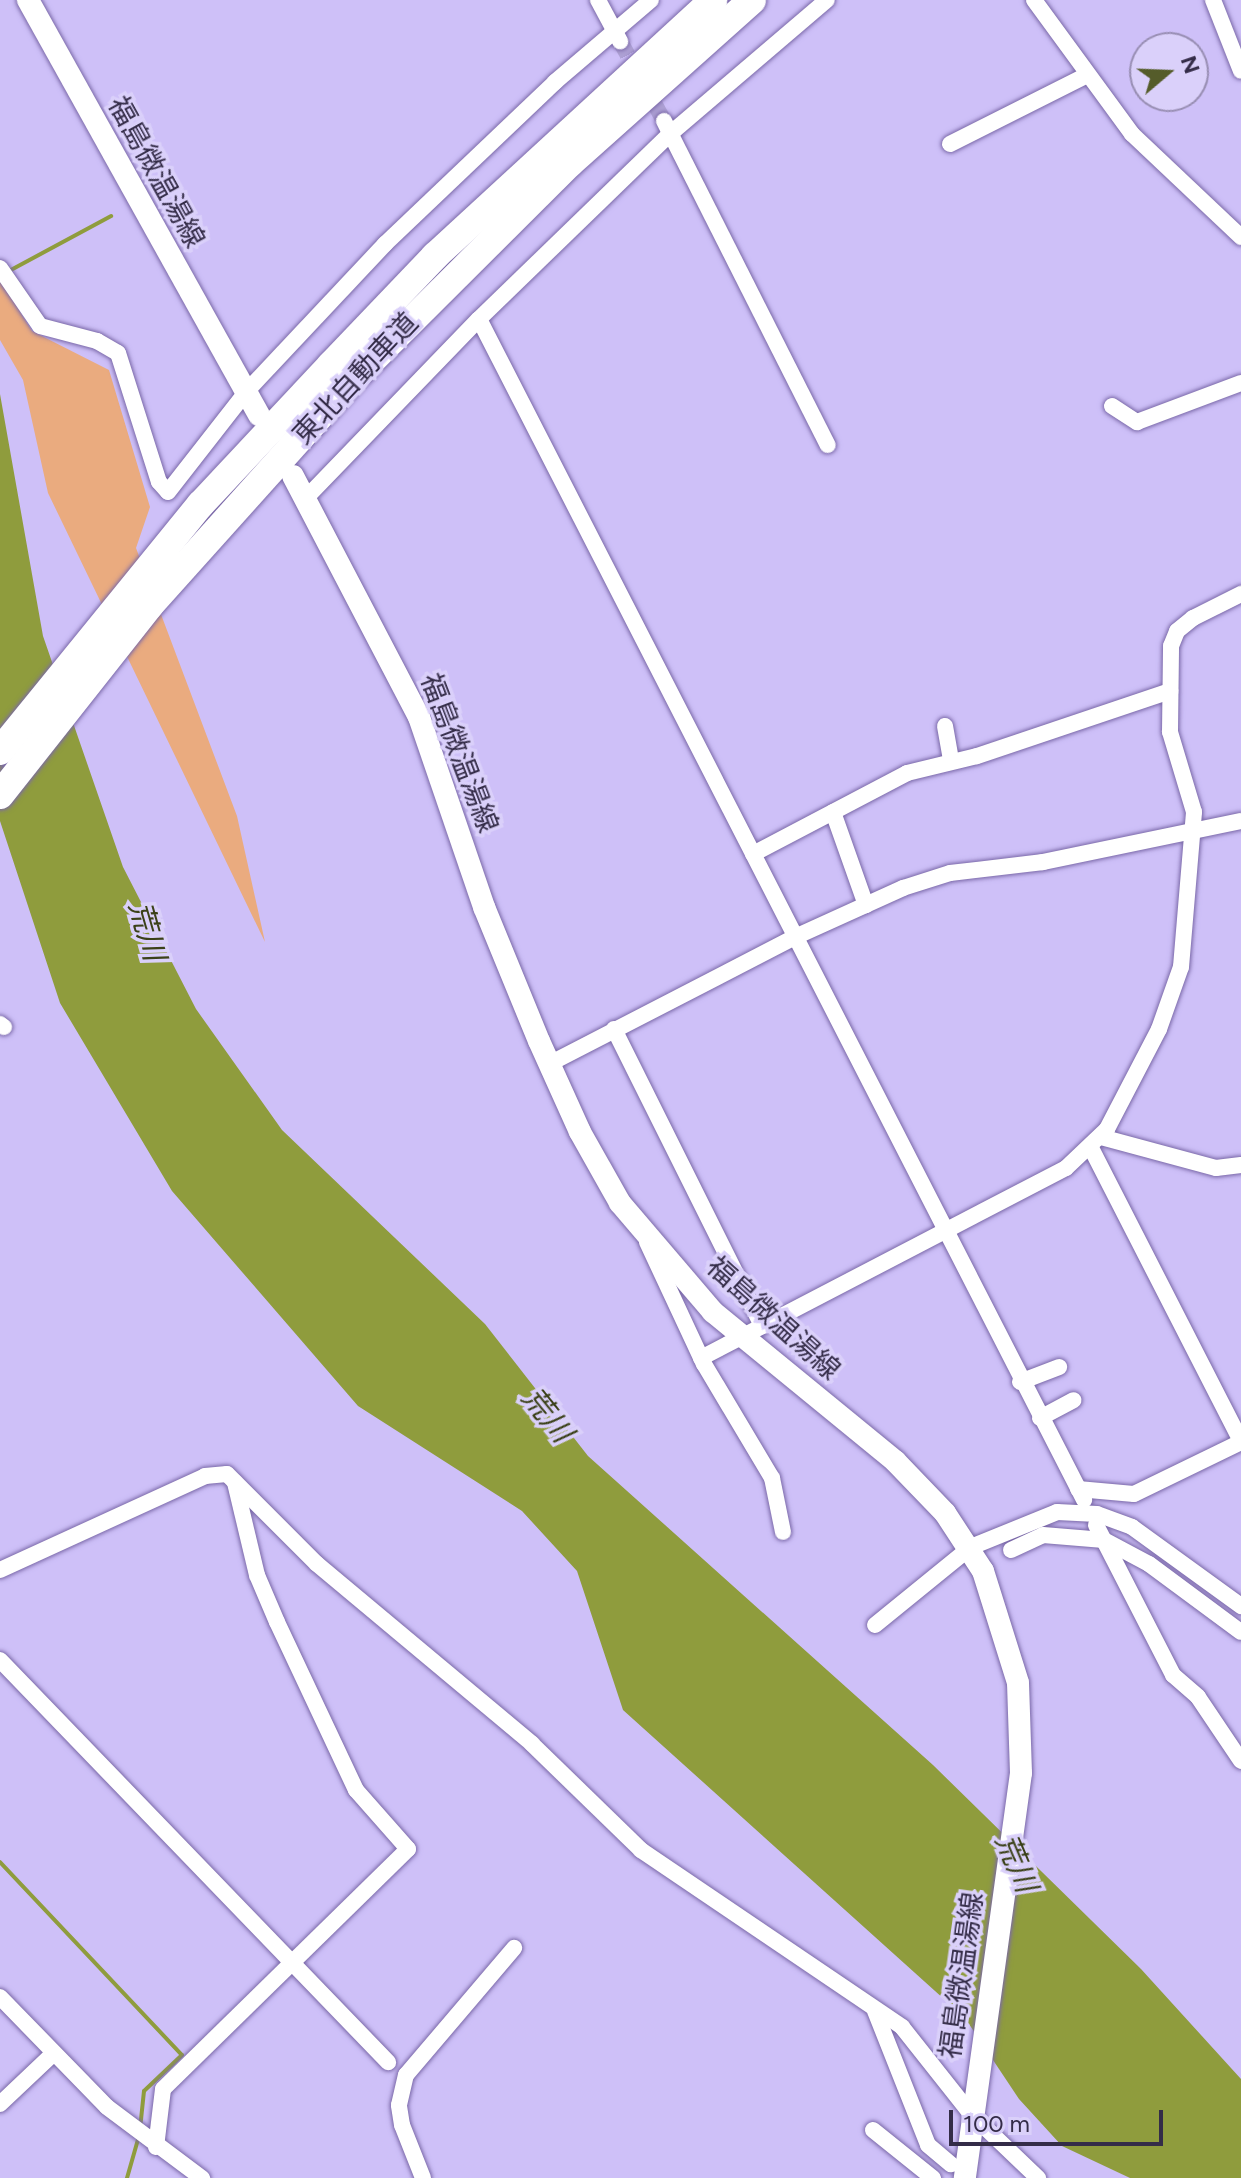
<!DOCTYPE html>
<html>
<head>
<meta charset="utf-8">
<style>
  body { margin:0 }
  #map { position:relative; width:1241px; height:2178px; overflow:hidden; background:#cec0f8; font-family:Figtree,"Noto Sans JP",sans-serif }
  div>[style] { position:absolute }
  .green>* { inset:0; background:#eaab7f }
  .water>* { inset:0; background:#8f9c3d }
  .stream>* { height:4px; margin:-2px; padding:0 2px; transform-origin:2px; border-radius:2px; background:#8f9c3d }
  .minor-tunnel>* { height:16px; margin-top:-8px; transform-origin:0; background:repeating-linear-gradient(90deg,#afa2d5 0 16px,transparent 0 24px) }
  .roads { filter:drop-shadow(0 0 2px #7a68a8) drop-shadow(0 0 2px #7a68a8) }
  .minor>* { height:16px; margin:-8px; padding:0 8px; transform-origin:8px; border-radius:8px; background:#fff }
  .secondary>* { height:22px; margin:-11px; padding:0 11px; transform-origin:11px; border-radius:11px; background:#fff }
  .motorway>* { height:28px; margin:-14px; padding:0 14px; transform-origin:14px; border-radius:14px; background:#fff }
  span { translate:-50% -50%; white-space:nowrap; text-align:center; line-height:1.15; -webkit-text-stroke:7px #dad0fa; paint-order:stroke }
  .street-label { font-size:28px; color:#342c48 }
  .water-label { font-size:30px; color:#3b4119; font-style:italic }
  .north { position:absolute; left:1129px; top:32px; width:80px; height:80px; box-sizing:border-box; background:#dad0fa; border:2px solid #988eb3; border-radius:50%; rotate:71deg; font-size:22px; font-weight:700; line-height:32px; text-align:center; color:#342c48 }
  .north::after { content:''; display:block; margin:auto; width:28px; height:36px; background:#555c2a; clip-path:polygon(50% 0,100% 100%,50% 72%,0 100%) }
  .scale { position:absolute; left:949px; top:2110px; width:214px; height:36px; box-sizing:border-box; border:4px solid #342c48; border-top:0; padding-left:10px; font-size:24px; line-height:28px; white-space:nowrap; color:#342c48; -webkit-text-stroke:6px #dad0fa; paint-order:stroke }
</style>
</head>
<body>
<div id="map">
  <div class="green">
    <div style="clip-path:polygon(0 280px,32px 331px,109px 370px,150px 507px,136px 548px,237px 816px,265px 942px,48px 493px,23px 380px,0 340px)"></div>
  </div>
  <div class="water">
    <div style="clip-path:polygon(0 394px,43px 636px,123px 867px,196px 1009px,282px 1130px,485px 1324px,588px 1456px,933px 1765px,1141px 1969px,1241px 2079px,1241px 2178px,1130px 2178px,1062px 2146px,1019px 2099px,965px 2018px,623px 1710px,577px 1571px,522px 1511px,358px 1406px,172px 1191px,60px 1003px,0 821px)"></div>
  </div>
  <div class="stream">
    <div style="left:9px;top:271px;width:116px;rotate:-28.3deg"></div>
    <div style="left:0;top:1862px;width:265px;rotate:46.7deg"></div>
    <div style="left:182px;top:2055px;width:52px;rotate:136.5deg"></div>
    <div style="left:144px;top:2091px;width:36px;rotate:96deg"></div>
    <div style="left:127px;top:2178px;width:44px;rotate:-74.1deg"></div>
  </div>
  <div class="minor-tunnel">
    <div style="left:620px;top:41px;width:91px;rotate:61.2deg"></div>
  </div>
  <div class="roads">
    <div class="minor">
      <div style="left:598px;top:0;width:47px;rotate:61.8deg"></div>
      <div style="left:1034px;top:0;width:166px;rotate:53.8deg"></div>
      <div style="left:1132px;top:134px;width:150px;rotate:43.4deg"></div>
      <div style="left:1213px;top:0;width:76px;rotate:68.5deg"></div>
      <div style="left:664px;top:121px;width:363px;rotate:63.2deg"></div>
      <div style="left:950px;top:144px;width:153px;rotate:-26.7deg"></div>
      <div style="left:0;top:268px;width:70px;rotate:55.4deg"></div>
      <div style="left:40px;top:326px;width:59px;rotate:14.7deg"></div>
      <div style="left:97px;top:341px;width:24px;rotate:30deg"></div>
      <div style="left:118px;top:353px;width:135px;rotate:72.4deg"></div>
      <div style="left:159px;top:482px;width:13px;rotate:48deg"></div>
      <div style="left:168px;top:492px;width:127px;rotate:-52deg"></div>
      <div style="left:246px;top:392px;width:203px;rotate:-46.8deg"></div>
      <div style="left:385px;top:244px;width:235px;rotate:-43.6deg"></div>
      <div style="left:555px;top:82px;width:126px;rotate:-40.5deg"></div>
      <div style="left:479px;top:319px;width:1327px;rotate:62.87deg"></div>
      <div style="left:1112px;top:406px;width:30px;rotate:33deg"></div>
      <div style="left:1137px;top:422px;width:111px;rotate:-20.6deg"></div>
      <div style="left:305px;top:499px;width:250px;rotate:-46deg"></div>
      <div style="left:479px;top:319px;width:266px;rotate:-44.1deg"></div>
      <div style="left:670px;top:134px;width:206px;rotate:-40.5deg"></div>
      <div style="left:945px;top:726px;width:36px;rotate:80deg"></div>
      <div style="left:833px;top:812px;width:99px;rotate:70.5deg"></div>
      <div style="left:753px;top:854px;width:174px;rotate:-27.7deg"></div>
      <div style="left:907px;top:773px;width:72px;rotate:-13.7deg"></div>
      <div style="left:977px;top:756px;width:204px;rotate:-18.6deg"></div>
      <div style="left:0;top:1024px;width:5px;rotate:37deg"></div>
      <div style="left:614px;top:1029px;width:332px;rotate:63.5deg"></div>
      <div style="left:549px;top:1064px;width:277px;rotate:-27.3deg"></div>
      <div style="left:795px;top:937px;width:119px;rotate:-24.4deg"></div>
      <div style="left:903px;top:888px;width:49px;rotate:-17.7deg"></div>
      <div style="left:950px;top:873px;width:94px;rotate:-6.7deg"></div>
      <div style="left:1043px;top:862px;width:202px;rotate:-11.7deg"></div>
      <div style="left:1101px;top:1137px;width:119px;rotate:15.1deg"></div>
      <div style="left:1216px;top:1168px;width:25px;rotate:-7deg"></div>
      <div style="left:1091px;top:1148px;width:329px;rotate:62.9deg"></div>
      <div style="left:647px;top:1242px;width:135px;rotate:65deg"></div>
      <div style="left:704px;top:1364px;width:133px;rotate:59.2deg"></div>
      <div style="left:772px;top:1478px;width:55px;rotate:78.5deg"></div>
      <div style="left:701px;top:1358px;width:411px;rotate:-27.5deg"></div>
      <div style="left:1066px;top:1168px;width:57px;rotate:-43.6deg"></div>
      <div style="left:1107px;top:1129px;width:113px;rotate:-62.5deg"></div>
      <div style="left:1159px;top:1029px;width:66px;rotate:-70.5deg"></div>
      <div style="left:1181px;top:967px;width:156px;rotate:-85.2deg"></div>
      <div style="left:1194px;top:812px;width:84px;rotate:-106.7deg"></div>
      <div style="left:1170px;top:732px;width:86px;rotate:-89.3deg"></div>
      <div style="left:1171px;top:646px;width:16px;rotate:-68deg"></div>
      <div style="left:1177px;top:631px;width:21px;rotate:-39deg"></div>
      <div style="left:1193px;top:618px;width:54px;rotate:-26.6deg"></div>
      <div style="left:1020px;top:1382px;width:42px;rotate:-21deg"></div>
      <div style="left:1040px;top:1418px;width:38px;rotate:-28deg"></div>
      <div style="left:1078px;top:1489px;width:56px;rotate:5.1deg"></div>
      <div style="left:1134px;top:1494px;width:119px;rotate:-25.9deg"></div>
      <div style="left:1096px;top:1525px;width:169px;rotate:62.8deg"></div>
      <div style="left:1173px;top:1675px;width:33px;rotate:41deg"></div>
      <div style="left:1198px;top:1697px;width:77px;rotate:56.1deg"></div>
      <div style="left:1011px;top:1550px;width:35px;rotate:-25deg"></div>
      <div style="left:1043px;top:1535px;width:61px;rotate:4.7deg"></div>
      <div style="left:1104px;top:1540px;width:51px;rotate:28.1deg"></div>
      <div style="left:1149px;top:1564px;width:114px;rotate:36.5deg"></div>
      <div style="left:0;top:1570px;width:226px;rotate:-24.6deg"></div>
      <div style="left:205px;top:1476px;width:22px;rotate:-5deg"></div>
      <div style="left:227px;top:1474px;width:127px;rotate:45deg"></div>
      <div style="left:317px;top:1564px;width:280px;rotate:39.9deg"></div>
      <div style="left:532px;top:1744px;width:152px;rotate:44.2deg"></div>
      <div style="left:641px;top:1850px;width:315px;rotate:34.1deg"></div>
      <div style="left:902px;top:2027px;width:111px;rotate:51.6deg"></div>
      <div style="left:971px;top:2114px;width:93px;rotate:43.7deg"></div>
      <div style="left:875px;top:1625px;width:124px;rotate:-39.1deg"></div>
      <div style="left:971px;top:1547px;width:93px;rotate:-22.1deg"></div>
      <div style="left:1057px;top:1512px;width:40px;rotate:2.9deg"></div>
      <div style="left:1097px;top:1514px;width:37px;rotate:20deg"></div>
      <div style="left:1132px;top:1527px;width:135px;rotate:35.9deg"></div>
      <div style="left:0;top:1660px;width:559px;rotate:46.02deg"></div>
      <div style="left:0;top:1997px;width:153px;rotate:45.8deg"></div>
      <div style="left:107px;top:2107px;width:119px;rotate:36.8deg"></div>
      <div style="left:875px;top:2011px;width:144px;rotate:68.4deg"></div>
      <div style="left:928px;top:2145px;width:30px;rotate:40deg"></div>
      <div style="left:0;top:2104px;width:74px;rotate:-43.4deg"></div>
      <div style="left:873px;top:2130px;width:77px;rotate:38.7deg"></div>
      <div style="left:156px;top:2147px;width:58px;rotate:-83.1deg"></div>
      <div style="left:163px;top:2089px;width:343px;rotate:-44.4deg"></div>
      <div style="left:408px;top:1849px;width:79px;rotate:-131.4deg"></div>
      <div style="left:356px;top:1790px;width:186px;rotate:-115.2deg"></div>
      <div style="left:277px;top:1622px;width:51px;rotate:-113.1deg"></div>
      <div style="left:257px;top:1575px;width:95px;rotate:-103.4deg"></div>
      <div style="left:423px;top:2178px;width:57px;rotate:-111.6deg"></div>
      <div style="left:402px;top:2125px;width:20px;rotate:-99deg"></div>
      <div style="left:399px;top:2105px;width:31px;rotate:-77deg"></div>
      <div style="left:406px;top:2075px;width:167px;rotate:-49.6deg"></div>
    </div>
    <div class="secondary">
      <div style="left:28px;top:0;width:475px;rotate:60.9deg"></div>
      <div style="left:293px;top:476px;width:272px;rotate:62.4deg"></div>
      <div style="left:419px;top:717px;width:201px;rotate:71.1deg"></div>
      <div style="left:484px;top:907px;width:145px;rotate:67.7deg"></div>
      <div style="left:539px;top:1041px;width:100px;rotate:65.7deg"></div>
      <div style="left:580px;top:1132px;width:81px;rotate:60.6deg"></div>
      <div style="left:620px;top:1203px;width:143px;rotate:49.5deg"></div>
      <div style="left:713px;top:1312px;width:235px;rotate:39.3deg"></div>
      <div style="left:895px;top:1461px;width:72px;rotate:46.1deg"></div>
      <div style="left:945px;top:1513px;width:69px;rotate:56.8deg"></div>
      <div style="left:983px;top:1571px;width:117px;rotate:72.6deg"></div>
      <div style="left:1018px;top:1683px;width:90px;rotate:88.1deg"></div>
      <div style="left:1021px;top:1773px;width:409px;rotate:97.9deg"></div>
    </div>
    <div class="motorway">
      <div style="left:0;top:751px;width:318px;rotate:-50.9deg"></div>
      <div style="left:201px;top:504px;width:190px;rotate:-46.9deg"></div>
      <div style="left:331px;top:365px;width:151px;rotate:-46.3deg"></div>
      <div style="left:435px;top:256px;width:378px;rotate:-42.6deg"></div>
      <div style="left:0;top:795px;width:242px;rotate:-51.7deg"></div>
      <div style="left:150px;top:605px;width:300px;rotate:-48.1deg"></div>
      <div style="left:350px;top:382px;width:310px;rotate:-44.9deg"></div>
      <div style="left:570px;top:163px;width:244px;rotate:-41.8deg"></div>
    </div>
  </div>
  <div class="street-label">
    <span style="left:157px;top:172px;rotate:61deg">福島微温湯線</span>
    <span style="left:355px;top:378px;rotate:-47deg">東北自動車道</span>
    <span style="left:460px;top:753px;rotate:69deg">福島微温湯線</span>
    <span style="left:774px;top:1318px;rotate:42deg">福島微温湯線</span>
    <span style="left:961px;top:1975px;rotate:-82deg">福島微温湯線</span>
  </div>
  <div class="water-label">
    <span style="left:147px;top:931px;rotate:74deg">荒川</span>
    <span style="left:547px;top:1415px;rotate:51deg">荒川</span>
    <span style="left:1016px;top:1863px;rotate:67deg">荒川</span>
  </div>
  <div class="north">N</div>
  <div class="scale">100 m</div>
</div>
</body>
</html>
